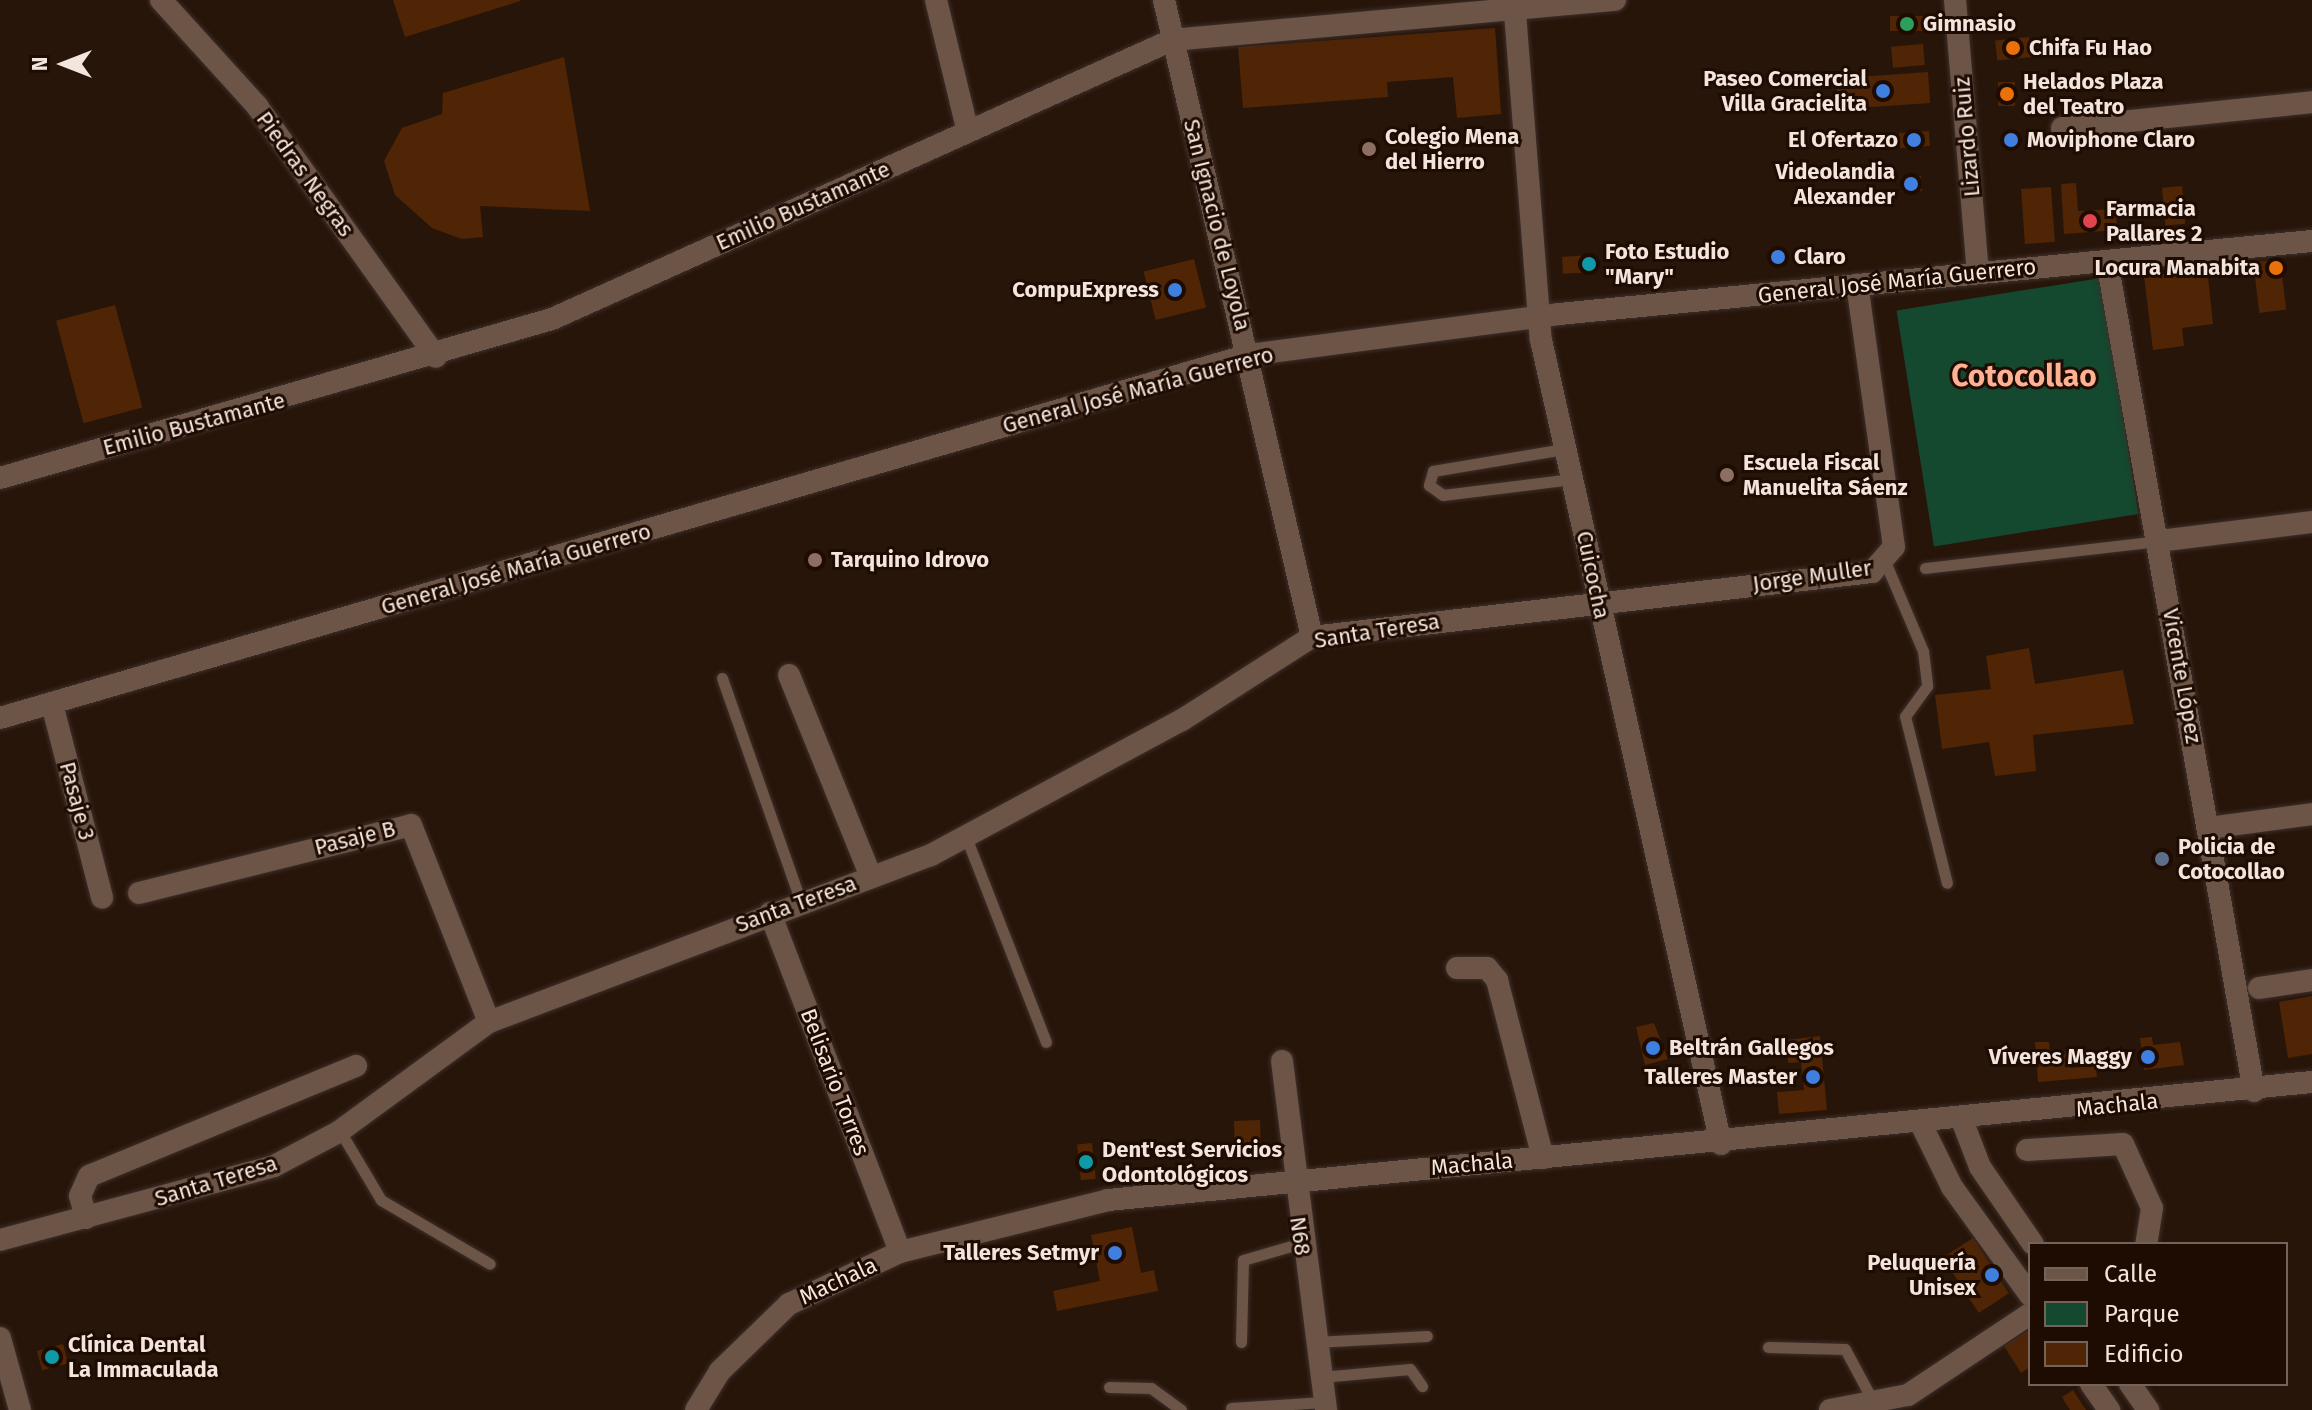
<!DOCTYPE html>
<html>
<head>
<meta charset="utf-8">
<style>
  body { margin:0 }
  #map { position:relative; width:2312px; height:1410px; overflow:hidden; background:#281509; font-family:"Fira Sans",sans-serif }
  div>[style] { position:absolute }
  .green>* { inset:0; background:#14482f; transform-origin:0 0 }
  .building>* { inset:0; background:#4f2506; transform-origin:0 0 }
  .roads { filter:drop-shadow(0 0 2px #3d2f2c) drop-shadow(0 0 2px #3d2f2c) }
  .service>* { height:11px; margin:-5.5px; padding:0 5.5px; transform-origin:5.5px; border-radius:5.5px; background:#6c5446 }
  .minor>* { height:22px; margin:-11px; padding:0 11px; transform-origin:11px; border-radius:11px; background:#6c5446 }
  .tertiary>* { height:22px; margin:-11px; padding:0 11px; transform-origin:11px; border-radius:11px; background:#6c5446 }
  .secondary>* { height:22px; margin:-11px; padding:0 11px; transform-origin:11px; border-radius:11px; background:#6c5446 }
  .dots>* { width:22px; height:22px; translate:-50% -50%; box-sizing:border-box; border:4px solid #1e0c02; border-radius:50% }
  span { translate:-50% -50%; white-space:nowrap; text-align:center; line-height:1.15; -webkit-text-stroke:6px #1e0c02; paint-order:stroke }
  .poi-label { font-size:22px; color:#f3e5dd; font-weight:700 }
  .left { translate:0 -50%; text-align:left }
  .right { translate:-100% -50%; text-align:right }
  .street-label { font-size:22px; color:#f3e5dd }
  .district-label { font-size:30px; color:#ffb194; font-weight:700 }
  .legend { position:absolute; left:2028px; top:1242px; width:260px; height:144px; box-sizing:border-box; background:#1e0c02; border:2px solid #73635a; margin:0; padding:10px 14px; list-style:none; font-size:24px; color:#f3e5dd }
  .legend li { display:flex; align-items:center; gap:16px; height:40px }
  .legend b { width:40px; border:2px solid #73635a }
  .north { position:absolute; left:24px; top:24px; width:80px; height:80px; -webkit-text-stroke:6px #1e0c02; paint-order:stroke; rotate:270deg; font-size:22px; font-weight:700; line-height:32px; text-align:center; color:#f3e5dd }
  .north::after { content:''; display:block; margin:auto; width:28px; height:36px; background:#f3e5dd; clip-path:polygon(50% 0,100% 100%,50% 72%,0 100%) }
</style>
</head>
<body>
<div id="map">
  <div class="green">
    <div style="left:2101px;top:278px;width:239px;height:207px;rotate:81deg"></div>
  </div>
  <div class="building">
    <div style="clip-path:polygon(393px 0,520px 0,520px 1px,405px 37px)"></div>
    <div style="left:1923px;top:16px;width:15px;height:33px;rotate:90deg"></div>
    <div style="clip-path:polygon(1495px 28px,1501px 114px,1457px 118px,1453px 77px,1387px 82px,1388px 97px,1243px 108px,1238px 47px)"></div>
    <div style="left:2029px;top:37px;width:20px;height:34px;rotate:84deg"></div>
    <div style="left:1923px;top:44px;width:21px;height:32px;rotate:85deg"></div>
    <div style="clip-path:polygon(564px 57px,590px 211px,480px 206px,483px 237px,462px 239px,432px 228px,395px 195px,384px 161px,402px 128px,442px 114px,443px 93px)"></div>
    <div style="left:1928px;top:72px;width:31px;height:92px;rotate:86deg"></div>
    <div style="left:1998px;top:82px;width:17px;height:24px"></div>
    <div style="left:1929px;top:131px;width:15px;height:30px;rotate:86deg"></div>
    <div style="left:2019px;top:132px;width:15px;height:17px;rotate:86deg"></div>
    <div style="left:1921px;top:176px;width:15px;height:20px;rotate:86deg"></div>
    <div style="clip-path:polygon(2076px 183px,2078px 211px,2116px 209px,2117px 230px,2064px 234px,2061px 184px)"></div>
    <div style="left:2182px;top:186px;width:38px;height:20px;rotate:85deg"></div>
    <div style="left:2051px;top:187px;width:55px;height:30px;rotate:86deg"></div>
    <div style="left:1771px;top:249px;width:13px;height:17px"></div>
    <div style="left:1596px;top:255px;width:17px;height:34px;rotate:87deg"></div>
    <div style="left:1194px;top:259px;width:50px;height:52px;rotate:76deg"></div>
    <div style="left:2280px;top:259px;width:51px;height:27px;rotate:83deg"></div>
    <div style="clip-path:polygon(2207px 268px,2213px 324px,2182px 328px,2184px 346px,2153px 350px,2144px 276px)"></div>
    <div style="left:115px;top:305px;width:106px;height:61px;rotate:75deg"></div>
    <div style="clip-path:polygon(2029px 648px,2035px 684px,2123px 670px,2134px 724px,2033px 735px,2036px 771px,1995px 776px,1989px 742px,1942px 749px,1935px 695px,1991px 689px,1986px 656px)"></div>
    <div style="clip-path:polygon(2312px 996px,2312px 1054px,2288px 1058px,2279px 1002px)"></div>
    <div style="clip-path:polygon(1654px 1023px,1668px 1059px,1645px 1065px,1636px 1027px)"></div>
    <div style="clip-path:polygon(1820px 1036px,1827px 1110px,1779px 1114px,1777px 1092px,1804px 1090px,1801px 1062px,1788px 1063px,1786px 1040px)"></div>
    <div style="clip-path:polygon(2152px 1037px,2153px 1045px,2180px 1042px,2184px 1065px,2144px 1070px,2140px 1038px)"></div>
    <div style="clip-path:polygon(2035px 1042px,2049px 1042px,2050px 1053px,2068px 1051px,2070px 1068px,2096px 1066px,2097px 1077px,2038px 1082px)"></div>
    <div style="left:1260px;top:1120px;width:24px;height:26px;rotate:88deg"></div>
    <div style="left:1092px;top:1143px;width:36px;height:15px;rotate:84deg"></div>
    <div style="clip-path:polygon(1132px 1227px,1141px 1273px,1154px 1270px,1158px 1291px,1057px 1311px,1053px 1291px,1100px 1281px,1091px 1235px)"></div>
    <div style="left:1973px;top:1238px;width:66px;height:36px;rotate:57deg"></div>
    <div style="clip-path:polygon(2030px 1329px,2030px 1367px,2021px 1373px,2004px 1346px)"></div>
    <div style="left:63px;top:1344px;width:20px;height:27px;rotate:75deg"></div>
    <div style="clip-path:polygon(2073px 1390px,2086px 1410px,2070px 1410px,2062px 1397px)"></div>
  </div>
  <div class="roads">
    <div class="service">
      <div style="left:1564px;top:449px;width:133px;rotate:170.5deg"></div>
      <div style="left:1433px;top:471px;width:15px;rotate:106deg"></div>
      <div style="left:1429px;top:485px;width:17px;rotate:36deg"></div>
      <div style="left:1443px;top:495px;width:130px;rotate:-7.1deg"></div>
      <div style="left:1886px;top:564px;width:95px;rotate:67deg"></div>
      <div style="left:1923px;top:651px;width:35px;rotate:83deg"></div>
      <div style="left:1927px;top:686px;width:37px;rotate:126deg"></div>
      <div style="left:1905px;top:716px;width:172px;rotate:75.9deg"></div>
      <div style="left:1925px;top:568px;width:235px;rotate:-6.6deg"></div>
      <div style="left:722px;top:678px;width:238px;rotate:70.6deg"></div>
      <div style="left:966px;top:837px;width:220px;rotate:68.7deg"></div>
      <div style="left:340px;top:1131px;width:80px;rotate:59.3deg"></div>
      <div style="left:381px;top:1200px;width:126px;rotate:30.4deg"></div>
      <div style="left:1241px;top:1342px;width:82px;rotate:-88.6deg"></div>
      <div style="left:1243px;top:1260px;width:60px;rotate:-16.3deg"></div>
      <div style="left:1315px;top:1342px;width:112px;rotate:-3.1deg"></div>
      <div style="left:1768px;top:1347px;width:77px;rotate:1.5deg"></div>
      <div style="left:1845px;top:1349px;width:64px;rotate:61.8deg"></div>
      <div style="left:1321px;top:1377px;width:89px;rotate:-5.1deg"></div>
      <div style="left:1410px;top:1369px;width:21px;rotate:55deg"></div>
      <div style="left:1109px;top:1387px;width:42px;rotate:1.4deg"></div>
      <div style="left:1151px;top:1388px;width:37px;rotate:36deg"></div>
      <div style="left:1231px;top:1408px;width:93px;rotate:-3.7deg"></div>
    </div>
    <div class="minor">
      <div style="left:161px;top:0;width:143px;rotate:47.8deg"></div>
      <div style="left:257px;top:106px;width:308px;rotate:54.5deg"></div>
      <div style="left:936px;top:0;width:132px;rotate:76.4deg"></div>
      <div style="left:1164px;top:0;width:654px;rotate:76.92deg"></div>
      <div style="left:1514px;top:0;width:341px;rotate:85.5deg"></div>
      <div style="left:1541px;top:340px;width:824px;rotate:77.38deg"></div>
      <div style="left:1955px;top:0;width:274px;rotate:85.2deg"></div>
      <div style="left:2062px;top:128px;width:251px;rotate:-5.9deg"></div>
      <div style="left:2107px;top:261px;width:843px;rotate:79.96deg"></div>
      <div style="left:0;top:478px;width:574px;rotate:-16.07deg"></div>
      <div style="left:552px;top:319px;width:680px;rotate:-24.23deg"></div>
      <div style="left:1172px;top:40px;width:445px;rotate:-5.2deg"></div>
      <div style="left:2159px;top:541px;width:154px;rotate:-7.1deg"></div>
      <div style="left:789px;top:675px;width:218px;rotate:67.9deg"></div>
      <div style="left:52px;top:704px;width:200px;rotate:75.5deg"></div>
      <div style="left:2209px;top:828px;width:104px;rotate:-7.7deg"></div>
      <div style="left:139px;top:893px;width:280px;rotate:-14deg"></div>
      <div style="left:411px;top:825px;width:212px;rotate:68.4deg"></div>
      <div style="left:770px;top:913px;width:363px;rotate:69deg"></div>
      <div style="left:1457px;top:968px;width:30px"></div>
      <div style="left:1487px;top:968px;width:16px;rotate:50deg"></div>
      <div style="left:1497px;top:980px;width:184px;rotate:75.5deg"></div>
      <div style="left:2259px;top:988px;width:54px;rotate:-8.6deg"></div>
      <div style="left:1282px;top:1061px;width:352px;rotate:82.8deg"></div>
      <div style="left:2027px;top:1150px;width:96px;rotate:-3.6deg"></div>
      <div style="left:2123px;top:1144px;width:70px;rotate:65.6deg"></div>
      <div style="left:2152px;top:1208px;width:36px;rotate:99deg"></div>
      <div style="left:86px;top:1218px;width:23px;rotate:-105deg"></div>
      <div style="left:80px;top:1196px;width:22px;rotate:-66deg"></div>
      <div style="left:89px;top:1176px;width:289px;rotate:-22.4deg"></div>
      <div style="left:0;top:1240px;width:284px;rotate:-15.1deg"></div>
      <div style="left:274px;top:1166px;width:75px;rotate:-27.9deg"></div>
      <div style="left:340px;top:1131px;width:185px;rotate:-36.2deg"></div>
      <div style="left:489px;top:1022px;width:472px;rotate:-20.7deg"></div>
      <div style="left:931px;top:855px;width:285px;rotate:-28.3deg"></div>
      <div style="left:1182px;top:720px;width:154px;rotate:-32.6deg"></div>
      <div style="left:1312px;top:637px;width:564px;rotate:-6.62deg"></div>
      <div style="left:1872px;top:572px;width:33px;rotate:-49deg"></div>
      <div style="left:1894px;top:547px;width:265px;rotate:-98deg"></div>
      <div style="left:0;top:1338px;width:75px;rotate:74.5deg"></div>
      <div style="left:1830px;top:1410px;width:79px;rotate:-10.9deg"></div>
      <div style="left:1908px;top:1395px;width:146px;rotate:-33.6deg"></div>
    </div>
    <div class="tertiary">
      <div style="left:0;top:718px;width:1301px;rotate:-16.21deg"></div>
      <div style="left:1249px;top:355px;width:313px;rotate:-7.5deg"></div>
      <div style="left:1559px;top:314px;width:757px;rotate:-5.54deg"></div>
      <div style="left:1962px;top:1120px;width:50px;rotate:69deg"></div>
      <div style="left:1980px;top:1167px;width:93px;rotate:55.5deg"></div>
      <div style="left:1921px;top:1124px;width:70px;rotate:63.8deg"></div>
      <div style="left:1952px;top:1187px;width:133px;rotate:54.2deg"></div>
      <div style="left:2091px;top:1384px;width:32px;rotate:55deg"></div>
      <div style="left:2130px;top:1384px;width:32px;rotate:55deg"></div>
    </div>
    <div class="secondary">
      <div style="left:696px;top:1410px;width:46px;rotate:-58.4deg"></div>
      <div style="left:720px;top:1371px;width:96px;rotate:-44.2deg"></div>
      <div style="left:789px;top:1304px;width:123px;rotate:-25.1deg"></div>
      <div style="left:900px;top:1252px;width:214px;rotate:-14deg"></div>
      <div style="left:1108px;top:1200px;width:1210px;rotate:-5.6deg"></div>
    </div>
  </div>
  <div class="dots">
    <div style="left:1907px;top:24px;background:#2e9e5b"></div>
    <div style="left:2013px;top:48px;background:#e8710a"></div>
    <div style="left:1883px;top:91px;background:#3f7fe0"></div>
    <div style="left:2007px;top:94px;background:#e8710a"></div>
    <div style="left:1914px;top:140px;background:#3f7fe0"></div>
    <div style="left:2011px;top:140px;background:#3f7fe0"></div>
    <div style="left:1369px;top:149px;background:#8d6e63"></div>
    <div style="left:1911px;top:184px;background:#3f7fe0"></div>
    <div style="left:2090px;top:221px;background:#e0444e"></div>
    <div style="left:1778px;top:257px;background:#3f7fe0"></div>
    <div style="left:1589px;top:264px;background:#0f9aa8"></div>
    <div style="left:2276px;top:268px;background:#e8710a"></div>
    <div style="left:1175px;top:290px;background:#3f7fe0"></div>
    <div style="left:1727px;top:475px;background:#8d6e63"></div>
    <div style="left:815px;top:560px;background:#8d6e63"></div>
    <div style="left:2162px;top:859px;background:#5c6f8a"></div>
    <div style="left:1653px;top:1048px;background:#3f7fe0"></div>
    <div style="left:2148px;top:1057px;background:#3f7fe0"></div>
    <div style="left:1813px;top:1077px;background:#3f7fe0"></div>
    <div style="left:1086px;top:1162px;background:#0f9aa8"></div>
    <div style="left:1115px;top:1253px;background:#3f7fe0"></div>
    <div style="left:1992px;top:1275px;background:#3f7fe0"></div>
    <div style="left:52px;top:1357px;background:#0f9aa8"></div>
  </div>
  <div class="poi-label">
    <span class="left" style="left:1923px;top:24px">Gimnasio</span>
    <span class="left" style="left:2029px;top:48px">Chifa Fu Hao</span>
    <span class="right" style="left:1867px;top:91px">Paseo Comercial<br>Villa Gracielita</span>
    <span class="left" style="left:2023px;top:94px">Helados Plaza<br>del Teatro</span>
    <span class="left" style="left:1385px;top:149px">Colegio Mena<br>del Hierro</span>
    <span class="right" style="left:1898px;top:140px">El Ofertazo</span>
    <span class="left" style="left:2027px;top:140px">Moviphone Claro</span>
    <span class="right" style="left:1895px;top:184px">Videolandia<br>Alexander</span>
    <span class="left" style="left:2106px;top:221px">Farmacia<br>Pallares 2</span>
    <span class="left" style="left:1605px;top:264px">Foto Estudio<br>"Mary"</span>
    <span class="left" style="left:1794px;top:257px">Claro</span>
    <span class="right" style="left:2260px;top:268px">Locura Manabita</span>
    <span class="right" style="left:1159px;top:290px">CompuExpress</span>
    <span class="left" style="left:1743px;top:475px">Escuela Fiscal<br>Manuelita Sáenz</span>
    <span class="left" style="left:831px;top:560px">Tarquino Idrovo</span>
    <span class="left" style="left:2178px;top:859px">Policia de<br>Cotocollao</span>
    <span class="left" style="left:1669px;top:1048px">Beltrán Gallegos</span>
    <span class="right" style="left:2132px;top:1057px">Víveres Maggy</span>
    <span class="right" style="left:1797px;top:1077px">Talleres Master</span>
    <span class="left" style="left:1102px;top:1162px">Dent'est Servicios<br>Odontológicos</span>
    <span class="right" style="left:1099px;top:1253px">Talleres Setmyr</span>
    <span class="right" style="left:1976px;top:1275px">Peluquería<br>Unisex</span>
    <span class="left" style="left:68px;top:1357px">Clínica Dental<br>La Immaculada</span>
  </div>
  <div class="street-label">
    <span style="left:1967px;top:137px;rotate:-95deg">Lizardo Ruiz</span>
    <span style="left:305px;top:174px;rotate:54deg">Piedras Negras</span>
    <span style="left:803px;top:206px;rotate:-24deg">Emilio Bustamante</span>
    <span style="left:1217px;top:225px;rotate:76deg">San Ignacio de Loyola</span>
    <span style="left:1897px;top:281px;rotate:-6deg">General José María Guerrero</span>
    <span style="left:1138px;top:390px;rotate:-15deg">General José María Guerrero</span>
    <span style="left:194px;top:424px;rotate:-15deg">Emilio Bustamante</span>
    <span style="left:516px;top:569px;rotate:-16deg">General José María Guerrero</span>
    <span style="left:1593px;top:575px;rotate:78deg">Cuicocha</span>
    <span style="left:1812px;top:576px;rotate:-8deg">Jorge Muller</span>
    <span style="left:1377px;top:631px;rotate:-9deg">Santa Teresa</span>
    <span style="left:2182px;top:676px;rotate:80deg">Vicente López</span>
    <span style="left:77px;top:801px;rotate:75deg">Pasaje 3</span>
    <span style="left:355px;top:838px;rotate:-14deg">Pasaje B</span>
    <span style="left:796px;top:904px;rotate:-20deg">Santa Teresa</span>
    <span style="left:835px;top:1082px;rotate:69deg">Belisario Torres</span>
    <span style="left:2117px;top:1105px;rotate:-6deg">Machala</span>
    <span style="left:1472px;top:1164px;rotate:-5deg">Machala</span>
    <span style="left:216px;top:1181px;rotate:-17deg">Santa Teresa</span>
    <span style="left:1300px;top:1236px;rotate:82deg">N68</span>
    <span style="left:838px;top:1281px;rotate:-25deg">Machala</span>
  </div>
  <div class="district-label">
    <span style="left:2024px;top:376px">Cotocollao</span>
  </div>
  <ul class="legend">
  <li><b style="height:10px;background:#6c5446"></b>Calle</li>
  <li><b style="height:22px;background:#14482f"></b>Parque</li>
  <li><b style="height:22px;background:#4f2506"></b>Edificio</li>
  </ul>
  <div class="north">N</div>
</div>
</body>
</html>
